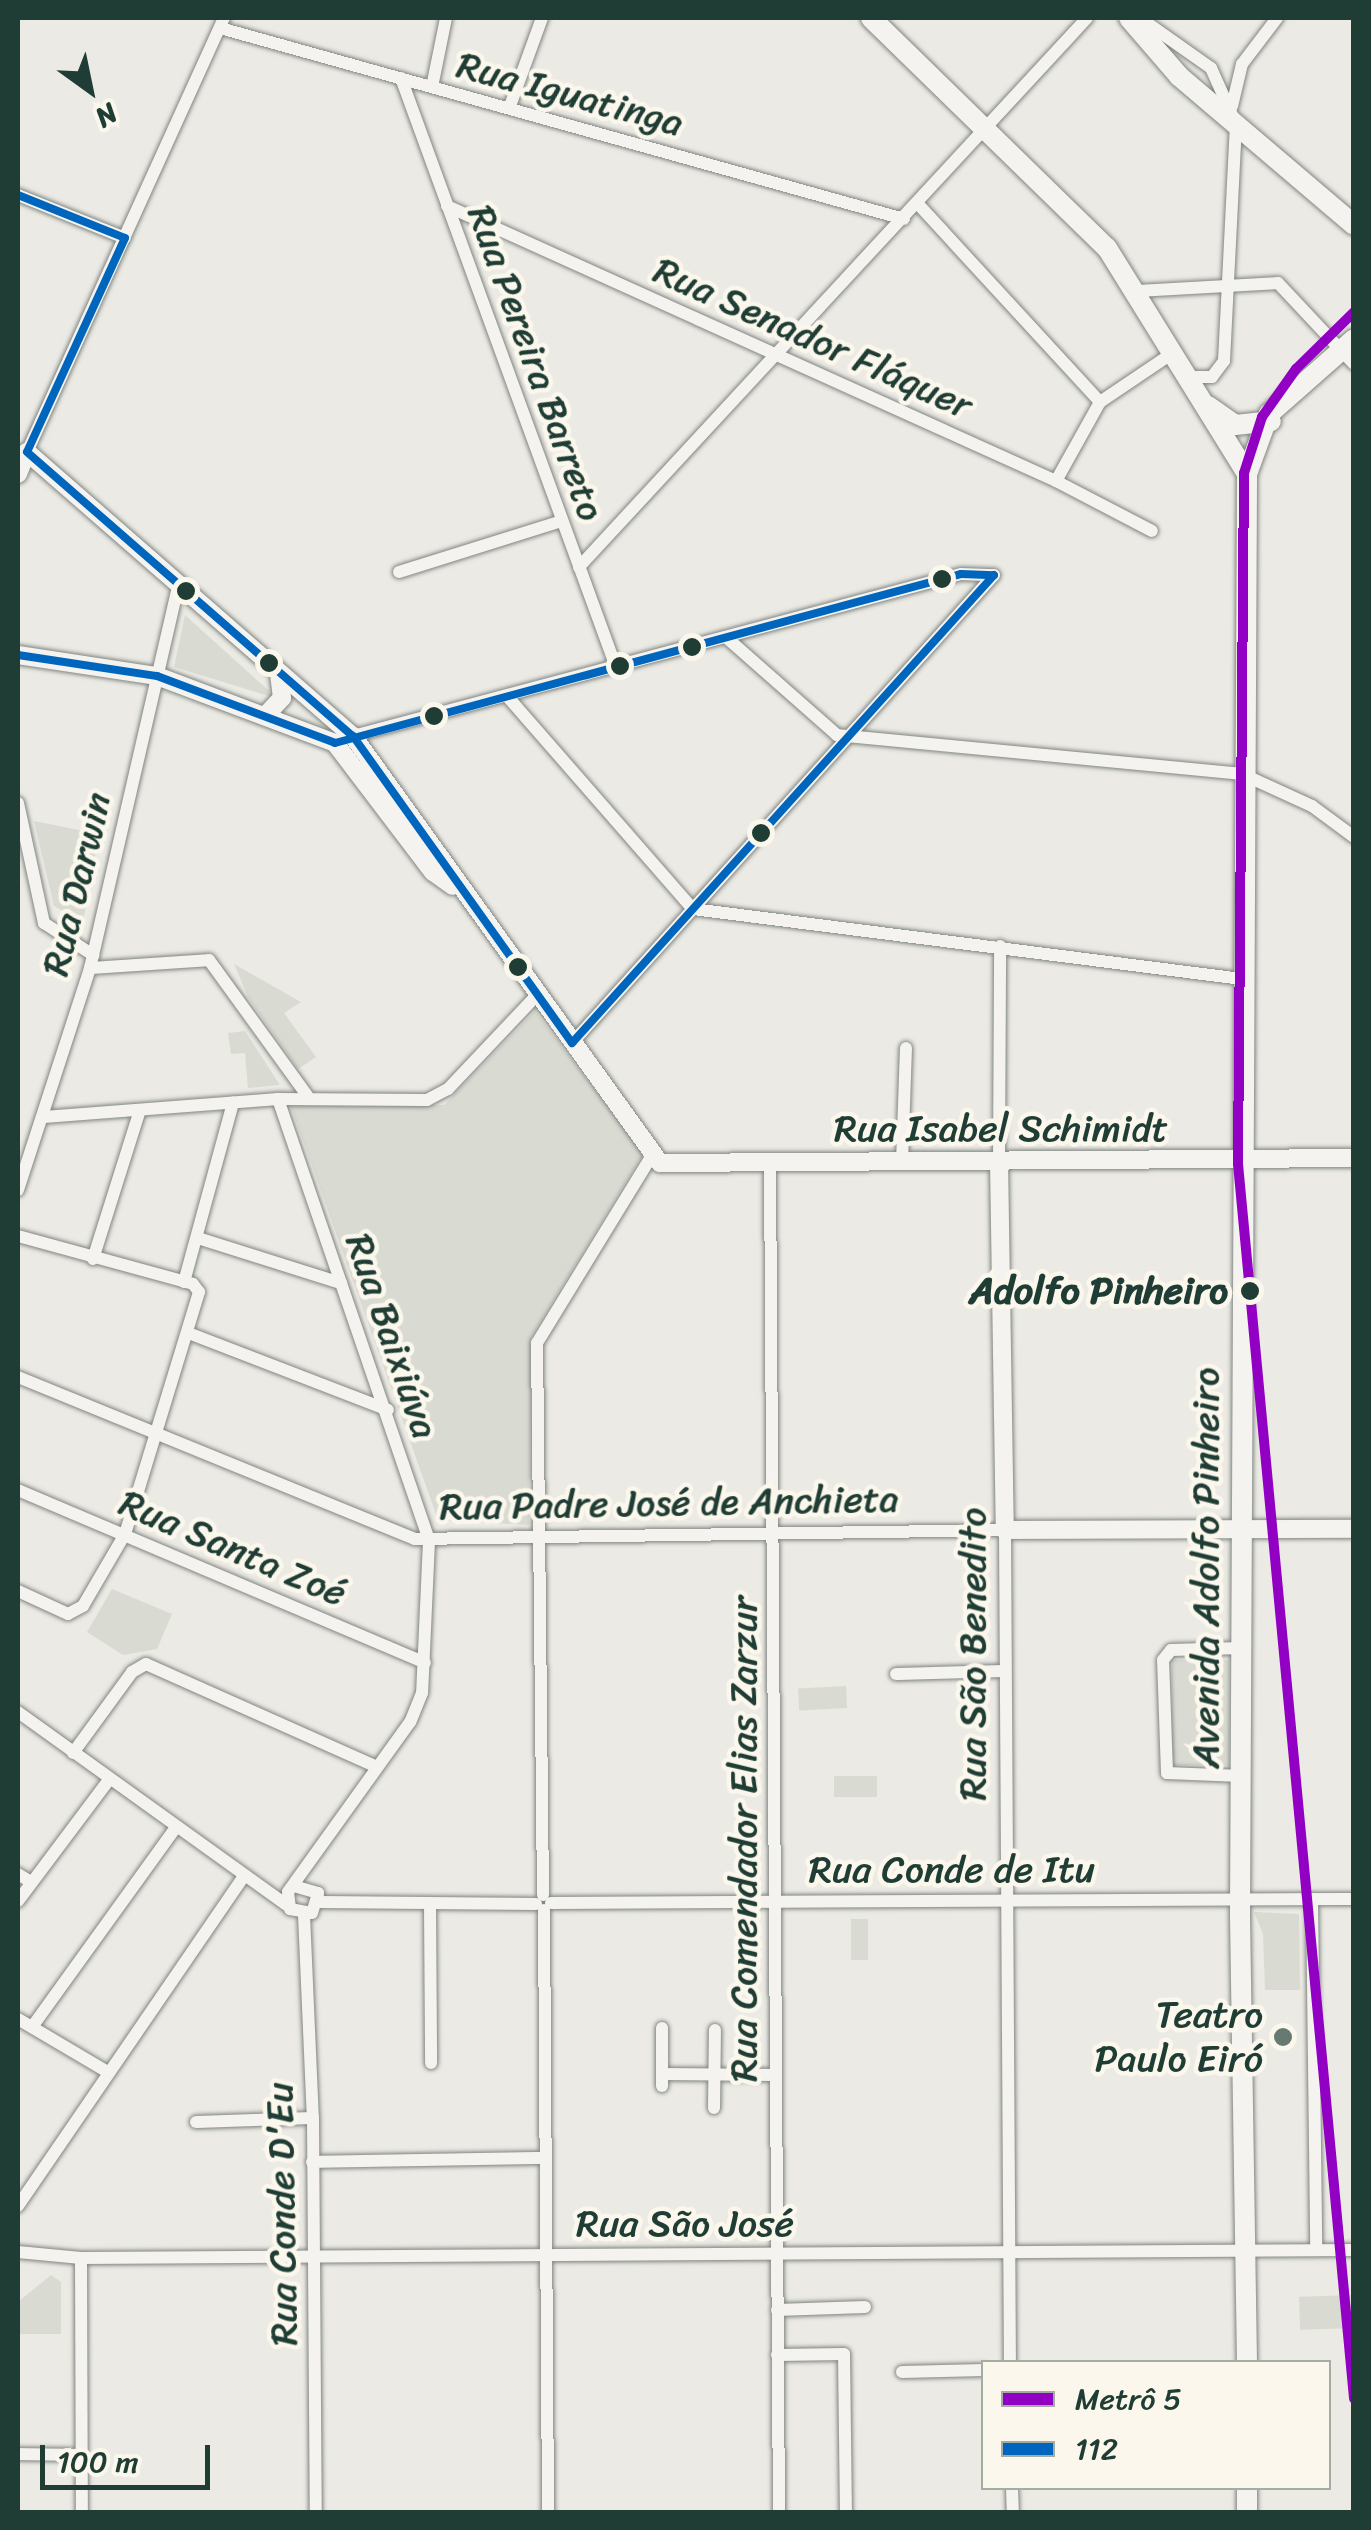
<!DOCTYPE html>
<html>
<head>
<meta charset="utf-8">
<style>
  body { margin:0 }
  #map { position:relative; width:1371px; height:2530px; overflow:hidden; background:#ebeae4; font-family:Sriracha,sans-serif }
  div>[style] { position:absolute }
  .green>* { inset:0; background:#d9dbd2; transform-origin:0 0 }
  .roads { filter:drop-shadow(0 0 2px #808581) drop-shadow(0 0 2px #808581) }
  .street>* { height:12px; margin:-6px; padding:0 6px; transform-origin:6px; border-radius:6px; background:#f4f3ef }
  .secondary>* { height:18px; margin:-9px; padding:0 9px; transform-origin:9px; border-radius:9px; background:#f4f3ef }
  .primary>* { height:20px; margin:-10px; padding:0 10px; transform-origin:10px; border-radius:10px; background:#f4f3ef }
  .bus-1>* { height:8px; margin:-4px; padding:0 4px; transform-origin:4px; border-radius:4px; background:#0065bd }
  .metro-1>* { height:10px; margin:-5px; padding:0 5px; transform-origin:5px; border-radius:5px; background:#9200c3 }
  .dots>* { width:28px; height:28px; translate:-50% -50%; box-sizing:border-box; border:5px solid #fbf7ec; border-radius:50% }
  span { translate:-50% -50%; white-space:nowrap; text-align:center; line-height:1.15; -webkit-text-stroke:9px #fbf7ec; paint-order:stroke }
  .street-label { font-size:38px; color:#1f3d34 }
  .stop-label { font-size:38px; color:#1f3d34; font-weight:700 }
  .right { translate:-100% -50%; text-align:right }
  .poi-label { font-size:38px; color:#1f3d34 }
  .frame { position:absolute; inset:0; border:20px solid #1f3d34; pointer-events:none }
  .legend { position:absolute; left:981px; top:2360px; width:350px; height:130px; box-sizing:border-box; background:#fbf7ec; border:2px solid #a3ada2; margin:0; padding:12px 18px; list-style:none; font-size:30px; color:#1f3d34 }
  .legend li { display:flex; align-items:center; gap:20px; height:50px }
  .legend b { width:50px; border:2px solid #a3ada2 }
  .north { position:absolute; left:40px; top:40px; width:100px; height:100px; -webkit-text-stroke:8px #fbf7ec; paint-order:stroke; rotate:147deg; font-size:28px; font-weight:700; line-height:40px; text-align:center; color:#1f3d34 }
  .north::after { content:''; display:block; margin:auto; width:35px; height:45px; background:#1f3d34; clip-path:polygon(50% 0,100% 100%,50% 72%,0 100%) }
  .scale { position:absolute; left:40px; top:2445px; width:170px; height:45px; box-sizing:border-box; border:5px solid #1f3d34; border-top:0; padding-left:12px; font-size:30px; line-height:35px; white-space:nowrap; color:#1f3d34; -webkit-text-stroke:8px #fbf7ec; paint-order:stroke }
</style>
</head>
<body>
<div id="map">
  <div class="green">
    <div style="clip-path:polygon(185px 615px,269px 691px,272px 697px,174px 667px)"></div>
    <div style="clip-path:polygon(34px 821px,99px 834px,83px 922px,54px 906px)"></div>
    <div style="clip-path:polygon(234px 964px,301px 1002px,284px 1013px,316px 1057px,298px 1069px,248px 997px)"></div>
    <div style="clip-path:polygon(535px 1011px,643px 1154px,531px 1337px,529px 1525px,438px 1520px,290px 1104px,444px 1105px)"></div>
    <div style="clip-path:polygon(245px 1031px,280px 1085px,248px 1088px,245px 1053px,231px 1054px,228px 1033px)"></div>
    <div style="clip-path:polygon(112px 1589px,172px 1614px,157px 1649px,123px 1655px,87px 1632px)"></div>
    <div style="left:1229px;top:1660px;width:105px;height:57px;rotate:90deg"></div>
    <div style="left:846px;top:1686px;width:22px;height:48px;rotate:87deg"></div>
    <div style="left:877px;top:1776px;width:21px;height:43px;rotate:90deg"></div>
    <div style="clip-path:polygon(1254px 1912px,1299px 1914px,1300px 1990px,1265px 1990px,1263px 1934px)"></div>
    <div style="left:851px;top:1919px;width:17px;height:41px"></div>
    <div style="clip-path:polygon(51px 2275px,61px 2282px,61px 2334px,18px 2334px,18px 2302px)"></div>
    <div style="left:1352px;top:2295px;width:33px;height:53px;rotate:88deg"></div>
  </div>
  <div class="roads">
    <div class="street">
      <div style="left:1140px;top:18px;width:87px;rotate:35.2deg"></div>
      <div style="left:1211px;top:68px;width:61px;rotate:65.9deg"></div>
      <div style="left:1236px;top:124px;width:237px;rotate:92.9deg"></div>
      <div style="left:1224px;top:361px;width:20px;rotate:127deg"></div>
      <div style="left:1212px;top:377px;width:25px;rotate:180deg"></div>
      <div style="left:220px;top:28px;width:710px;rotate:15.6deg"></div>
      <div style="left:401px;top:78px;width:627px;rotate:69.95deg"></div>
      <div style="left:432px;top:87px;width:70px;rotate:-78.5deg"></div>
      <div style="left:510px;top:106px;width:94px;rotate:-70deg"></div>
      <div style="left:1232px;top:106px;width:43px;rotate:-76.6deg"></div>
      <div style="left:1242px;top:64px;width:58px;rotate:-52.7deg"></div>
      <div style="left:18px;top:195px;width:115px;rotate:21.9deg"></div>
      <div style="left:918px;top:204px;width:269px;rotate:47.4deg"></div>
      <div style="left:447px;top:206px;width:668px;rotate:24.3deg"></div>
      <div style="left:1056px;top:481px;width:108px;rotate:27.5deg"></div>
      <div style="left:1139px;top:291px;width:139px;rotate:-3.3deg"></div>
      <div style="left:1278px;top:283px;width:111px;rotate:46.8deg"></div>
      <div style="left:27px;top:452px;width:477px;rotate:-65.6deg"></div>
      <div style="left:1056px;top:481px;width:90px;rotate:-60.9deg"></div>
      <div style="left:1100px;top:402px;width:89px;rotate:-34deg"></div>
      <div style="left:579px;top:567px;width:748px;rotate:-47.22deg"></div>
      <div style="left:399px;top:572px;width:171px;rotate:-17.4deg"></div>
      <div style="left:728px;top:639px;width:145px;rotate:41.4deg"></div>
      <div style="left:837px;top:735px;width:407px;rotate:5.5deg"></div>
      <div style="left:1242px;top:774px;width:77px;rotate:24.6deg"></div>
      <div style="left:1312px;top:806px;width:52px;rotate:36.4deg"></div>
      <div style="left:507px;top:696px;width:283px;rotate:48.9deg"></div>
      <div style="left:693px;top:909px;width:553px;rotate:7.27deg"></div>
      <div style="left:353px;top:736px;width:629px;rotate:-14.92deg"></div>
      <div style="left:961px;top:574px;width:33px;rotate:2deg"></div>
      <div style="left:18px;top:803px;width:123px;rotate:77.8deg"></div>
      <div style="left:44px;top:923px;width:59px;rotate:33.1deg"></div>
      <div style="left:90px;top:968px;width:119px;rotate:-3.8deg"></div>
      <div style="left:209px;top:960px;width:170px;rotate:54.1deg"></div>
      <div style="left:572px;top:1043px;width:630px;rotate:-47.96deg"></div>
      <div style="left:278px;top:1099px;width:467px;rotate:71.1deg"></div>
      <div style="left:429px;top:1541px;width:152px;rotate:92.6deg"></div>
      <div style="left:422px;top:1693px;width:31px;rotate:112deg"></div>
      <div style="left:410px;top:1722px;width:209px;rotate:125.7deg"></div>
      <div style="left:288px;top:1892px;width:17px;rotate:83deg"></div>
      <div style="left:290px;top:1909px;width:22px;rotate:10deg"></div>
      <div style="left:312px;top:1913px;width:21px;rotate:-73deg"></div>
      <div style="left:318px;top:1893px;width:26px;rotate:-164deg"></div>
      <div style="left:44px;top:1117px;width:235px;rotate:-4.4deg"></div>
      <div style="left:278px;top:1099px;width:149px;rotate:0.4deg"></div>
      <div style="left:427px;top:1100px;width:24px;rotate:-28deg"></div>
      <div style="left:448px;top:1089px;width:127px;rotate:-46.6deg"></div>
      <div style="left:999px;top:1161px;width:215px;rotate:-89.7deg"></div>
      <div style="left:902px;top:1162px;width:114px;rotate:-88deg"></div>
      <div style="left:770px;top:1164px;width:1348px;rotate:89.62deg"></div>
      <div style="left:18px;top:1190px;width:233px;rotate:-72deg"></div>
      <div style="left:90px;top:968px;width:391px;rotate:-77deg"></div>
      <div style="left:18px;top:1236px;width:181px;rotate:15.3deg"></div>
      <div style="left:193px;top:1284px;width:10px;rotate:53deg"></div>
      <div style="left:199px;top:1292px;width:253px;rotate:107deg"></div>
      <div style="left:125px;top:1534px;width:83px;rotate:120.3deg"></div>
      <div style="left:83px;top:1606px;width:17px;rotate:152deg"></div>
      <div style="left:68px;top:1614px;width:55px;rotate:-155.3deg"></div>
      <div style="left:198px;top:1238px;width:150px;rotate:17.5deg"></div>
      <div style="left:93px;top:1259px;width:156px;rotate:-72.5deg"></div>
      <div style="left:184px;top:1282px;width:186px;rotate:-74.7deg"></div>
      <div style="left:191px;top:1334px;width:211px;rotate:21.1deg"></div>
      <div style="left:18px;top:1377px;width:429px;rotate:22.2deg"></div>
      <div style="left:415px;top:1539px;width:590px;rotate:-0.87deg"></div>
      <div style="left:1005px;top:1530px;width:832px;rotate:89.66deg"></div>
      <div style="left:18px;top:1490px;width:442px;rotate:23deg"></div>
      <div style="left:896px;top:1674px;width:109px;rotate:-1.6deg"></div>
      <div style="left:18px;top:1712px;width:331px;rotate:35.7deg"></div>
      <div style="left:73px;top:1753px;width:100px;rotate:-53.9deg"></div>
      <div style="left:132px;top:1672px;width:16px;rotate:-30deg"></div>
      <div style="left:146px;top:1664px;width:253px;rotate:24deg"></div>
      <div style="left:1241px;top:1776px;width:74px;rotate:-177.7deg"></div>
      <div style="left:1167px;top:1773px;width:113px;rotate:-92deg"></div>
      <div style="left:1163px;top:1660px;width:13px;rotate:-51deg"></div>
      <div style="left:1171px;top:1650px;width:70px;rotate:-1.6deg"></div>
      <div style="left:18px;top:1874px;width:15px;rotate:32deg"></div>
      <div style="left:543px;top:1895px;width:552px;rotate:-90.62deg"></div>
      <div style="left:537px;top:1343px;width:218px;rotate:-58.5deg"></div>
      <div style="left:1312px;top:1899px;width:351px;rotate:89.3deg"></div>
      <div style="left:18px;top:1901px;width:151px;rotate:-53.1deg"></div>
      <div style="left:320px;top:1902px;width:216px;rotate:0.5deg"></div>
      <div style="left:551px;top:1903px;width:803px;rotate:-0.29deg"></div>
      <div style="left:430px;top:1905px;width:158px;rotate:89.6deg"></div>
      <div style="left:544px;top:1910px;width:602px;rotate:89.62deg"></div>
      <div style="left:304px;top:1915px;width:203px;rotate:87.5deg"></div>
      <div style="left:313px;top:2118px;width:394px;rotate:89.6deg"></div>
      <div style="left:18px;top:2019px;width:102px;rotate:30.6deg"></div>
      <div style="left:32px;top:2027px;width:244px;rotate:-54.2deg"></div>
      <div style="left:662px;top:2074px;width:114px;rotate:0.5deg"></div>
      <div style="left:662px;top:2086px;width:58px;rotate:-90deg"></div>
      <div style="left:714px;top:2108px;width:78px;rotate:-89.3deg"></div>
      <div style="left:196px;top:2122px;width:117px;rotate:-2deg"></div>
      <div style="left:312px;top:2162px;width:232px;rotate:-1deg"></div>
      <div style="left:18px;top:2206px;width:396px;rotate:-55.6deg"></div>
      <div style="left:18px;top:2252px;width:63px;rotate:5.4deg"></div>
      <div style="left:81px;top:2258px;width:1273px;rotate:-0.36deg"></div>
      <div style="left:81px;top:2258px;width:254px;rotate:89.8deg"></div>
      <div style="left:777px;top:2310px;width:88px;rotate:-2deg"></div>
      <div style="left:777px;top:2355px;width:67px;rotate:-0.9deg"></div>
      <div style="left:844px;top:2354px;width:158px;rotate:89.3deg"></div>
      <div style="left:902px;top:2372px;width:82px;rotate:-1.4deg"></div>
      <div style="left:18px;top:2454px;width:62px;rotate:0.9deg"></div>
      <div style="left:1012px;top:2488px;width:24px;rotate:88deg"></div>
    </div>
    <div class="secondary">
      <div style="left:18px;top:474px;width:24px;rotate:-68deg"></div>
      <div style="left:27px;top:452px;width:432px;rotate:41.1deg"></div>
      <div style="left:353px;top:736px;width:526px;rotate:54.29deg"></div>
      <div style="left:660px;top:1163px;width:694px;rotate:-0.41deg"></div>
      <div style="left:18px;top:655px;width:141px;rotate:8.6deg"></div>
      <div style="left:157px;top:676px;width:190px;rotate:20.6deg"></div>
      <div style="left:335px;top:743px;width:162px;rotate:52.8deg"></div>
      <div style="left:433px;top:872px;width:24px;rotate:35deg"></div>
      <div style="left:267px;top:714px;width:22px;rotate:-47deg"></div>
      <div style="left:282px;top:698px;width:24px;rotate:-97deg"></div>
      <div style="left:999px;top:1161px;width:369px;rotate:89.1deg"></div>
      <div style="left:1005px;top:1530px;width:349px;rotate:-0.2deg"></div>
    </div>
    <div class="primary">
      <div style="left:871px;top:18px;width:330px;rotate:44.3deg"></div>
      <div style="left:1107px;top:248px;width:266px;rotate:58.2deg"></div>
      <div style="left:1129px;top:18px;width:77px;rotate:49.2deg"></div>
      <div style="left:1179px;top:76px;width:230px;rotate:40.4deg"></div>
      <div style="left:1208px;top:406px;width:33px;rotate:35deg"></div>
      <div style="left:1235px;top:425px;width:36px;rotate:-6deg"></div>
      <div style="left:1247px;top:2362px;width:449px;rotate:-90.9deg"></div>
      <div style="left:1240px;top:1913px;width:1439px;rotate:-89.72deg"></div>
      <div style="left:1247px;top:474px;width:64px;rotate:-69.9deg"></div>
      <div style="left:1269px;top:414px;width:113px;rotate:-41.4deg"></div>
      <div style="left:1247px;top:2488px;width:24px;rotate:90deg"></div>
    </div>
  </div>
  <div class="bus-1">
    <div style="left:18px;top:195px;width:115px;rotate:21.9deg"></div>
    <div style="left:125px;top:238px;width:235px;rotate:114.6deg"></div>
    <div style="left:27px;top:452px;width:432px;rotate:41.1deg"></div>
    <div style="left:353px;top:736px;width:377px;rotate:54.5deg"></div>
    <div style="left:572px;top:1043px;width:630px;rotate:-47.96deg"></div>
    <div style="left:18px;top:655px;width:141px;rotate:8.6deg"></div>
    <div style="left:157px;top:676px;width:190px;rotate:20.6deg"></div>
    <div style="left:335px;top:743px;width:648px;rotate:-15.11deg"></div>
    <div style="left:961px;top:574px;width:33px;rotate:2deg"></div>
  </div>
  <div class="metro-1">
    <div style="left:1354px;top:312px;width:81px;rotate:135.5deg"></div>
    <div style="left:1296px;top:369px;width:59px;rotate:125.3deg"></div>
    <div style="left:1262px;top:417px;width:59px;rotate:107.8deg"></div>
    <div style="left:1244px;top:473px;width:691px;rotate:90.5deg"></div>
    <div style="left:1238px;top:1164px;width:1240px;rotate:84.63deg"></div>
  </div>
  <div class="dots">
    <div style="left:942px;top:579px;background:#1f3d34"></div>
    <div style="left:186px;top:591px;background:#1f3d34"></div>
    <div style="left:692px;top:647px;background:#1f3d34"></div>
    <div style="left:269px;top:663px;background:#1f3d34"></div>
    <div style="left:620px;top:666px;background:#1f3d34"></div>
    <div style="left:434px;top:716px;background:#1f3d34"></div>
    <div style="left:761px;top:833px;background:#1f3d34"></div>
    <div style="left:518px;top:967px;background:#1f3d34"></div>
    <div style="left:1250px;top:1291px;background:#1f3d34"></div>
    <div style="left:1283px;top:2037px;background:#667a72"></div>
  </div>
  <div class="street-label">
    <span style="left:570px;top:94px;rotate:15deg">Rua Iguatinga</span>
    <span style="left:813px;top:338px;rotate:24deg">Rua Senador Fláquer</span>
    <span style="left:536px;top:363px;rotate:70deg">Rua Pereira Barreto</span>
    <span style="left:77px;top:884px;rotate:-76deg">Rua Darwin</span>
    <span style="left:1001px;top:1129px">Rua Isabel Schimidt</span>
    <span style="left:392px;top:1336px;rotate:71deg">Rua Baixiúva</span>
    <span style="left:669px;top:1503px;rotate:-1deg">Rua Padre José de Anchieta</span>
    <span style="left:233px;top:1548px;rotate:23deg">Rua Santa Zoé</span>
    <span style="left:1206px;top:1568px;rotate:-90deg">Avenida Adolfo Pinheiro</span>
    <span style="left:973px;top:1654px;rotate:-90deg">Rua São Benedito</span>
    <span style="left:744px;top:1839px;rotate:-90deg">Rua Comendador Elias Zarzur</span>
    <span style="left:952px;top:1870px">Rua Conde de Itu</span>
    <span style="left:282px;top:2214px;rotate:-91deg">Rua Conde D'Eu</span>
    <span style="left:685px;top:2224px">Rua São José</span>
  </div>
  <div class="stop-label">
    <span class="right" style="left:1228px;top:1291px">Adolfo Pinheiro</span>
  </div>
  <div class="poi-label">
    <span class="right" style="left:1263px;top:2037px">Teatro<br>Paulo Eiró</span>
  </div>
  <div class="frame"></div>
  <ul class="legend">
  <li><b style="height:12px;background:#9200c3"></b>Metrô 5</li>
  <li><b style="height:12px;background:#0065bd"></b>112</li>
  </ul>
  <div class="north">N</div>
  <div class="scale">100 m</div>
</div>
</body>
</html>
